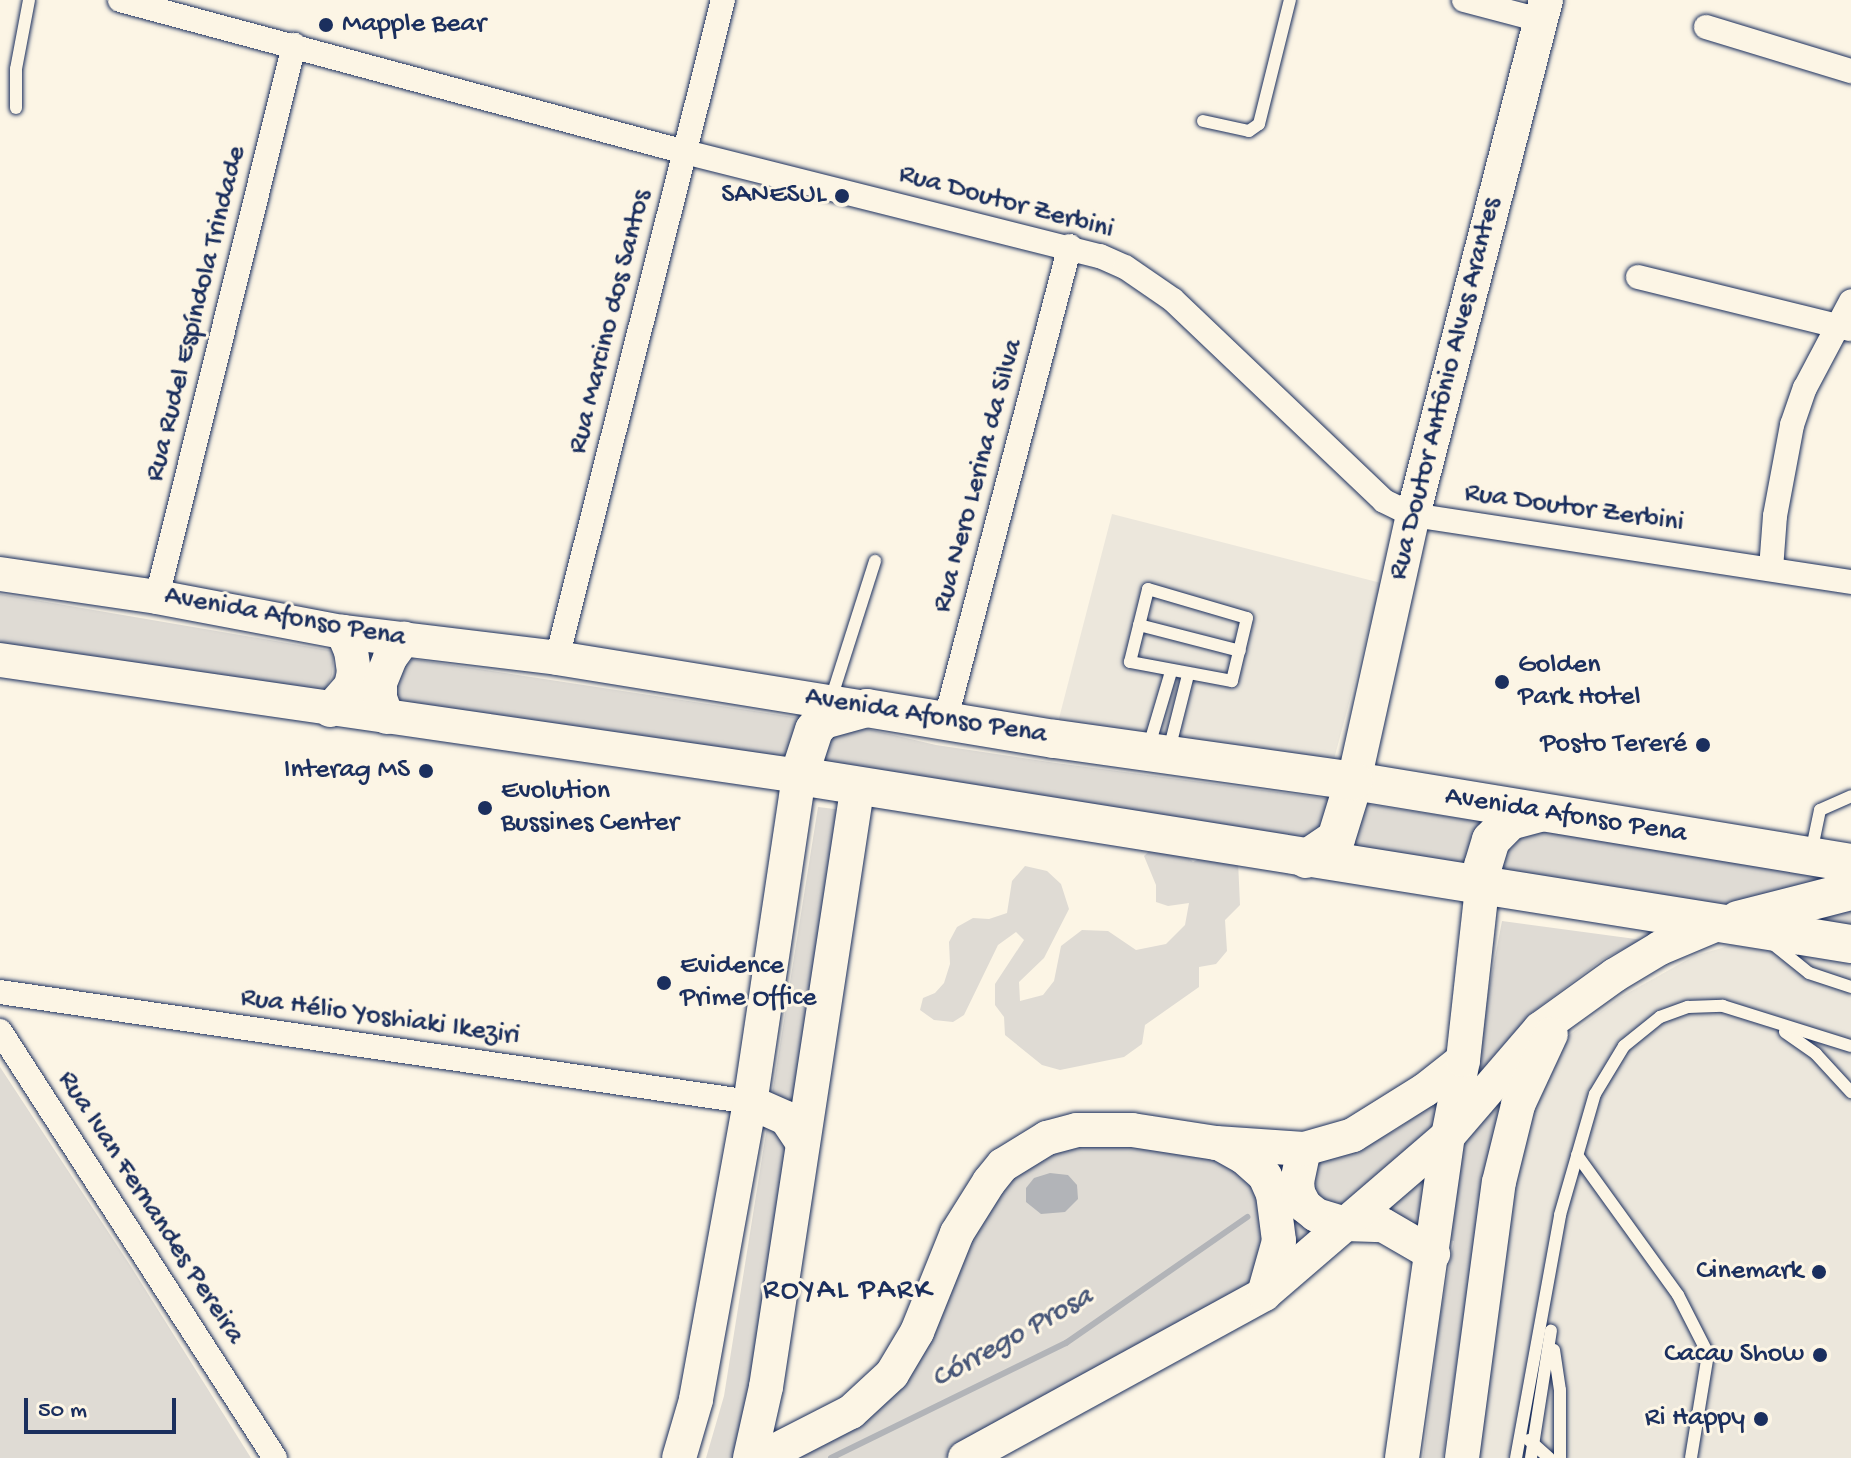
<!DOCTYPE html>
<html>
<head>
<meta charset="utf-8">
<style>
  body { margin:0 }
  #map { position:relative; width:1851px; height:1458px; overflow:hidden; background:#fcf5e5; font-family:"Gochi Hand",sans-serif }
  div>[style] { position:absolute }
  .built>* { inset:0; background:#ece7dc }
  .green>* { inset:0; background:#dfdbd4 }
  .water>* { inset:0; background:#b2b4b8 }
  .stream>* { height:6px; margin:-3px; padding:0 3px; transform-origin:3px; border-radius:3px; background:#b2b4b8 }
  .roads { filter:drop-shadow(0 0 2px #1b2f5e) drop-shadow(0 0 2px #1b2f5e) }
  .lane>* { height:12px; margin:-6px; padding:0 6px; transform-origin:6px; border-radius:6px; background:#fcf5e5 }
  .street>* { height:24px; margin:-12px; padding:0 12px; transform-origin:12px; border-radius:12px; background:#fcf5e5 }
  .secondary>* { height:34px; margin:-17px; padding:0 17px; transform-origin:17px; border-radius:17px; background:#fcf5e5 }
  .primary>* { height:38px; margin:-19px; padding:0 19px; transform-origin:19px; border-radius:19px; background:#fcf5e5 }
  .dots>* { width:22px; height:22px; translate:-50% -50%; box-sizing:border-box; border:4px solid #fcf5e5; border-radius:50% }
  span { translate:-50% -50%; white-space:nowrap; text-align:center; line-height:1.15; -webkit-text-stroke:6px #fcf5e5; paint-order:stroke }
  .poi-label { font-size:28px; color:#1b2f5e }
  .left { translate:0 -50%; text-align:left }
  .right { translate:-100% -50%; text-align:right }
  .street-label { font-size:28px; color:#1b2f5e }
  .neighbourhood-label { font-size:30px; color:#1b2f5e; letter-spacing:2px }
  .water-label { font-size:30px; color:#485779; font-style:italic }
  .scale { position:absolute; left:24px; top:1398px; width:152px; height:36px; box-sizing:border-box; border:4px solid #1b2f5e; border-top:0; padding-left:10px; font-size:24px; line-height:28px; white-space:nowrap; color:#1b2f5e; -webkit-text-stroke:6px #fcf5e5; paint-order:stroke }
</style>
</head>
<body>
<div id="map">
  <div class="built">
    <div style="clip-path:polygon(1112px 514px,1381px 583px,1333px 763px,1057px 726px)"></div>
    <div style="clip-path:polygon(1732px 945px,1851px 964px,1851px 1458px,1476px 1458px,1495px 1303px,1528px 1112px,1561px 1041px,1619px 998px,1694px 956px)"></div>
  </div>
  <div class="green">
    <div style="clip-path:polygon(0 594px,334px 651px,332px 675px,322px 698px,0 650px)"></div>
    <div style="clip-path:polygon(413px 659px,859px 727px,936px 745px,1056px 763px,1353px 802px,1851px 878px,1851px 934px,401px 712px,393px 686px,400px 670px)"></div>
    <div style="clip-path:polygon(818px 807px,843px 810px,738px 1458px,706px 1458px,724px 1396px)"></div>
    <div style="clip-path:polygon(1156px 845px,1176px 846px,1193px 862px,1208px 855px,1238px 861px,1240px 905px,1225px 920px,1227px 951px,1216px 964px,1199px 967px,1199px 987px,1145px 1025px,1142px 1044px,1124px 1057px,1060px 1070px,1042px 1065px,1005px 1035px,1004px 1017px,995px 1005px,995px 984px,1024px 940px,1016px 932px,998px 945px,964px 1015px,953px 1022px,934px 1020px,920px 1010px,923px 998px,935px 993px,944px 983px,950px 964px,949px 942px,957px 927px,973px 918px,989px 919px,1007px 913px,1012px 881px,1025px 866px,1047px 871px,1061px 884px,1069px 909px,1044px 958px,1019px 982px,1020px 1001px,1043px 995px,1054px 981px,1061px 946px,1082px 930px,1108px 931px,1136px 950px,1166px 944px,1185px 925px,1189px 903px,1168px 906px,1156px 902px,1156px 885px,1144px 856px)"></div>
    <div style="clip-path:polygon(1502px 921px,1643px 940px,1603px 959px,1530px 1014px,1501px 1099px,1484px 1177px,1443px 1458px,1423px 1458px,1440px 1317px,1454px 1241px,1420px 1234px,1380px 1211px,1472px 1122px,1486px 1005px)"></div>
    <div style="clip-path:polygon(0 1067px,130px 1265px,251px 1458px,0 1458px)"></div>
    <div style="clip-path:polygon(1439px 1100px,1441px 1125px,1205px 1320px,945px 1458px,791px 1458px,860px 1424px,966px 1237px,1015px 1171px,1064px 1148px,1094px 1145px,1354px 1150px,1396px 1130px)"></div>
  </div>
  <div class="water">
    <div style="clip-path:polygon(1050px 1173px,1068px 1175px,1077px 1185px,1078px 1199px,1065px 1212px,1041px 1214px,1026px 1202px,1026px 1188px,1034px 1178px)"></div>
  </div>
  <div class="stream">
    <div style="left:831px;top:1458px;width:262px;rotate:-26.1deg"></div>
    <div style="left:1066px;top:1343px;width:221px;rotate:-34.8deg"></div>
  </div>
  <div class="roads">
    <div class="lane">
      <div style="left:16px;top:108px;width:39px;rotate:-90deg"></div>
      <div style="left:16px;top:69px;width:70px;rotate:-79.3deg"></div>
      <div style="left:1203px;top:121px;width:47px;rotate:12.3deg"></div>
      <div style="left:1249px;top:131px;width:12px;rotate:-35deg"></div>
      <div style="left:1259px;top:124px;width:128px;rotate:-76deg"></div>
      <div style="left:1148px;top:589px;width:103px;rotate:16.3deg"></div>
      <div style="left:1247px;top:618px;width:65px;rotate:103.4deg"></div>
      <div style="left:1232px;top:681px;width:104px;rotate:-169.4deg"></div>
      <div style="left:1130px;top:662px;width:75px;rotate:-76.1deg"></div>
      <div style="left:1139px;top:625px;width:104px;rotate:14.4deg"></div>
      <div style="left:831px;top:699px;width:145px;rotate:-72.3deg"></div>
      <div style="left:1148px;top:749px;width:80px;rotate:-73.4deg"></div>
      <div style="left:1169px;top:750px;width:77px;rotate:-75.8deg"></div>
      <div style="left:1811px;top:853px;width:44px;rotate:-78.2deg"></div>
      <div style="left:1820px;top:810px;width:34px;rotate:-24deg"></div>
      <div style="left:1773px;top:944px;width:46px;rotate:38.9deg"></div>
      <div style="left:1809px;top:973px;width:44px;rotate:18.4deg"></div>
      <div style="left:1785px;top:1032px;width:38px;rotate:35deg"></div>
      <div style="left:1816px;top:1054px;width:52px;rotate:47.4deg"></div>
      <div style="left:1577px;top:1155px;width:173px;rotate:54.2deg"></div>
      <div style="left:1678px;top:1295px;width:66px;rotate:63deg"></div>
      <div style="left:1708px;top:1354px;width:105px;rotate:99.3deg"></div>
      <div style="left:1554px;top:1350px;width:40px;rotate:81.5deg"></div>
      <div style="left:1560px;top:1390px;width:68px;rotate:90deg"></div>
      <div style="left:1529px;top:1440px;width:27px;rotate:42deg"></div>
      <div style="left:1516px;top:1458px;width:247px;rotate:-79.7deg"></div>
      <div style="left:1560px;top:1215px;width:126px;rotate:-73.9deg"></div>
      <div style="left:1595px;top:1094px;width:56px;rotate:-58.9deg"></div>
      <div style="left:1624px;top:1046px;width:46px;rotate:-38.9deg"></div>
      <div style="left:1660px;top:1017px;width:30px;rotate:-20deg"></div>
      <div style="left:1688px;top:1007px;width:35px;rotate:-2deg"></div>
      <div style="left:1723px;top:1006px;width:134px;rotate:17.4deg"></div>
      <div style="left:1531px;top:1458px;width:129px;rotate:-81.1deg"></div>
    </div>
    <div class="street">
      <div style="left:120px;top:0;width:585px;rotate:15.06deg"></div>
      <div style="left:685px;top:152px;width:428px;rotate:14.1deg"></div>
      <div style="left:1100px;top:256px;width:27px;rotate:24deg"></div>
      <div style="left:1125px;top:267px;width:58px;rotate:34.5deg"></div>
      <div style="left:1173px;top:300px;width:291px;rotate:43.6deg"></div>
      <div style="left:1384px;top:501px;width:32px;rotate:26deg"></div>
      <div style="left:1413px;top:515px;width:443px;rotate:8.7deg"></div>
      <div style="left:1464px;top:0;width:79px;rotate:14.7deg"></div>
      <div style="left:1706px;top:27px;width:152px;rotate:16.9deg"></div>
      <div style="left:1638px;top:277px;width:218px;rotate:13.8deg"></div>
      <div style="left:1771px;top:569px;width:53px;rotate:-85.7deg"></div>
      <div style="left:1775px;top:516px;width:93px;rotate:-79.4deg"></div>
      <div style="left:1792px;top:425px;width:39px;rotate:-71deg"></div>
      <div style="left:1805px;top:388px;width:98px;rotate:-62.1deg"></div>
      <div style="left:157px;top:597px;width:569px;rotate:-76.06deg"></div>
      <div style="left:557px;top:658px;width:679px;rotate:-75.84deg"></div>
      <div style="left:945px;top:722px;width:492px;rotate:-75.3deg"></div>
      <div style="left:0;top:992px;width:758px;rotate:8.34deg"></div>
      <div style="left:0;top:1031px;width:508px;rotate:57.22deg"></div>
    </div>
    <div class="secondary">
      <div style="left:0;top:574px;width:159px;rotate:8.3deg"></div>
      <div style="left:157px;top:597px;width:189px;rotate:10.7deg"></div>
      <div style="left:343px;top:632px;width:216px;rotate:6.9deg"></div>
      <div style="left:557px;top:658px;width:314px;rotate:9.2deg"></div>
      <div style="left:0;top:660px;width:807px;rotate:8.26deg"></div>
      <div style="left:799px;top:776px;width:330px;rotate:98.5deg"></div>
      <div style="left:750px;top:1102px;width:303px;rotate:100.3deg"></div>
      <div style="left:696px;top:1400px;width:60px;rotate:106.3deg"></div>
      <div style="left:330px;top:710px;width:32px;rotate:-49deg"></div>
      <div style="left:351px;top:686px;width:14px;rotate:-78deg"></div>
      <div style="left:354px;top:672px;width:21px;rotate:-98deg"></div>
      <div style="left:351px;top:651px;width:21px;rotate:-113deg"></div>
      <div style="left:387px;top:717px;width:20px;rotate:-110deg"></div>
      <div style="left:380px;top:698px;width:15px;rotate:-90deg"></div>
      <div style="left:380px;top:683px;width:27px;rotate:-68deg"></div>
      <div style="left:390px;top:658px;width:24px;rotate:-54deg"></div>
      <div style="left:1354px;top:781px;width:272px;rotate:-77.5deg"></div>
      <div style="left:1413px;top:515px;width:532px;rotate:-75.52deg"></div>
      <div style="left:750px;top:1102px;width:39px;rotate:24deg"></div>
      <div style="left:786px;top:1118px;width:30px;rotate:56deg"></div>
      <div style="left:1222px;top:1145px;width:25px;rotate:29deg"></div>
      <div style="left:1244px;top:1157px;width:28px;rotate:42deg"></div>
      <div style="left:1265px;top:1176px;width:20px;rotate:66deg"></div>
      <div style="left:1273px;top:1194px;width:47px;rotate:82.7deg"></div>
      <div style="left:1279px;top:1241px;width:55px;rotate:105.8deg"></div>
      <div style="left:1304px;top:1149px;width:33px;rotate:102deg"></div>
      <div style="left:1297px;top:1181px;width:12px;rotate:85deg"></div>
      <div style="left:1298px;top:1193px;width:15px;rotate:62deg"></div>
      <div style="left:1305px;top:1206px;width:14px;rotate:39deg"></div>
      <div style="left:1316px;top:1215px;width:30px;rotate:17deg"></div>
      <div style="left:1345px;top:1224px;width:38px;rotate:2deg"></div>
      <div style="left:1383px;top:1225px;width:58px;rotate:30.1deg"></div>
      <div style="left:750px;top:1458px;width:73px;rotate:-77.3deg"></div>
      <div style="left:766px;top:1387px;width:610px;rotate:-81.33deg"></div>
      <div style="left:761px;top:1458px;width:101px;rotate:-27.1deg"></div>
      <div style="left:851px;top:1412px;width:56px;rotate:-42.8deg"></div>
      <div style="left:892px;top:1374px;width:49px;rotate:-59.2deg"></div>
      <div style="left:917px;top:1332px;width:107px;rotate:-68deg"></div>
      <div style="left:957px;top:1233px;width:60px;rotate:-57.9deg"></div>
      <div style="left:989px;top:1182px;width:22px;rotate:-51deg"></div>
      <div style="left:1003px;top:1165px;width:52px;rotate:-31.5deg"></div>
      <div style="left:1047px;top:1138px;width:31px;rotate:-15deg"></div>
      <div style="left:1077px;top:1130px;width:55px"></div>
      <div style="left:1132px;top:1130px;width:85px;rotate:8.8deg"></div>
      <div style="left:1216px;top:1143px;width:88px;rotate:3.9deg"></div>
      <div style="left:1304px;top:1149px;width:51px;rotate:-15.9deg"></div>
      <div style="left:1353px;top:1135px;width:85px;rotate:-32deg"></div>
      <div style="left:1425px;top:1090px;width:48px;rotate:-38.3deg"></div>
      <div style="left:965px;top:1458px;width:341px;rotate:-28.7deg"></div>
      <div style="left:1264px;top:1294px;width:243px;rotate:-40.7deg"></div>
      <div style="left:1448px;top:1136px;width:141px;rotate:-49.3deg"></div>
      <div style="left:1540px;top:1029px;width:92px;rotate:-35.8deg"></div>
      <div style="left:1615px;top:975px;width:52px;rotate:-31deg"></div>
      <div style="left:1660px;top:948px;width:60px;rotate:-22.7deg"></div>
      <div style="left:1402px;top:1458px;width:325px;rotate:-81.9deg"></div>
      <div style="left:1448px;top:1136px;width:77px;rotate:-78.8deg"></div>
      <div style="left:1463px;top:1060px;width:174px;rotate:-83.7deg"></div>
      <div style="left:1462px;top:1458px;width:278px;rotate:-82.4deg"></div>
      <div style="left:1499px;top:1182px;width:79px;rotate:-76.1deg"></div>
      <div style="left:1518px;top:1105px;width:78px;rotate:-65.1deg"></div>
    </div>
    <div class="primary">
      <div style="left:1306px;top:859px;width:36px;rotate:-34deg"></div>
      <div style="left:1336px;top:839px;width:61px;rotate:-72.8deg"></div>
      <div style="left:1851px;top:863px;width:504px;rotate:-170.63deg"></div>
      <div style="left:1354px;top:781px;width:303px;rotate:-172deg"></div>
      <div style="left:1054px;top:739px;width:190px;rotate:-170.6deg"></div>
      <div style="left:867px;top:708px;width:46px;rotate:164.7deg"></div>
      <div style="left:823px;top:720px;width:13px;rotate:132deg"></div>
      <div style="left:814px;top:730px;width:48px;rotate:108.1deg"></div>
      <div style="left:799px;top:776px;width:1065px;rotate:9.07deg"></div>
      <div style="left:1482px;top:887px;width:21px;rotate:-87deg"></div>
      <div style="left:1483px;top:866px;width:27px;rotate:-73deg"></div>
      <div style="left:1491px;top:840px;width:27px;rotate:-45deg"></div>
      <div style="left:1510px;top:821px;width:31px;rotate:-15deg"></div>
      <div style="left:1738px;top:920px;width:117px;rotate:-14.4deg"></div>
    </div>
  </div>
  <div class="dots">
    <div style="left:326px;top:25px;background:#1b2f5e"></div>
    <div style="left:842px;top:196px;background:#1b2f5e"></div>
    <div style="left:1502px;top:682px;background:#1b2f5e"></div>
    <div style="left:1703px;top:745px;background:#1b2f5e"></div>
    <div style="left:426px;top:771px;background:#1b2f5e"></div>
    <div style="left:485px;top:808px;background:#1b2f5e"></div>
    <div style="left:664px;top:983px;background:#1b2f5e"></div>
    <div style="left:1819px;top:1272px;background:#1b2f5e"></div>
    <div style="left:1820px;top:1355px;background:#1b2f5e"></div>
    <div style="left:1761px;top:1419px;background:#1b2f5e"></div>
  </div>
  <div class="poi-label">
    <span class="left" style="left:342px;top:25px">Mapple Bear</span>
    <span class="right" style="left:826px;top:196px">SANESUL</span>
    <span class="left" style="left:1518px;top:682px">Golden<br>Park Hotel</span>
    <span class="right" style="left:1687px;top:745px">Posto Tereré</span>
    <span class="right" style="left:410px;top:771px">Interag MS</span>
    <span class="left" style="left:501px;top:808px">Evolution<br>Bussines Center</span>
    <span class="left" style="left:680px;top:983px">Evidence<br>Prime Office</span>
    <span class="right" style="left:1803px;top:1272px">Cinemark</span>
    <span class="right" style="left:1804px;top:1355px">Cacau Show</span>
    <span class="right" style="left:1745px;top:1419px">Ri Happy</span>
  </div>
  <div class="street-label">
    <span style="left:1006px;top:203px;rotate:15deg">Rua Doutor Zerbini</span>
    <span style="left:197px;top:314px;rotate:-76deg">Rua Rudel Espíndola Trindade</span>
    <span style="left:611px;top:322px;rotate:-76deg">Rua Marcino dos Santos</span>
    <span style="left:1446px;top:389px;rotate:-76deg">Rua Doutor Antônio Alves Arantes</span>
    <span style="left:979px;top:476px;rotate:-75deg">Rua Nero Lerina da Silva</span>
    <span style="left:1574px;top:509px;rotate:8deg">Rua Doutor Zerbini</span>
    <span style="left:285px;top:618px;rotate:10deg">Avenida Afonso Pena</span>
    <span style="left:926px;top:717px;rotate:9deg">Avenida Afonso Pena</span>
    <span style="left:1566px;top:816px;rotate:9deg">Avenida Afonso Pena</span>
    <span style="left:380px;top:1018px;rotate:8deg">Rua Hélio Yoshiaki Ikeziri</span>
    <span style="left:150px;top:1208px;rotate:57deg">Rua Ivan Fernandes Pereira</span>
  </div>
  <div class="neighbourhood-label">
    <span style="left:848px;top:1292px">ROYAL PARK</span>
  </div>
  <div class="water-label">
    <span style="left:1013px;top:1339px;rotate:-29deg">Córrego Prosa</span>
  </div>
  <div class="scale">50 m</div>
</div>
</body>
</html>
